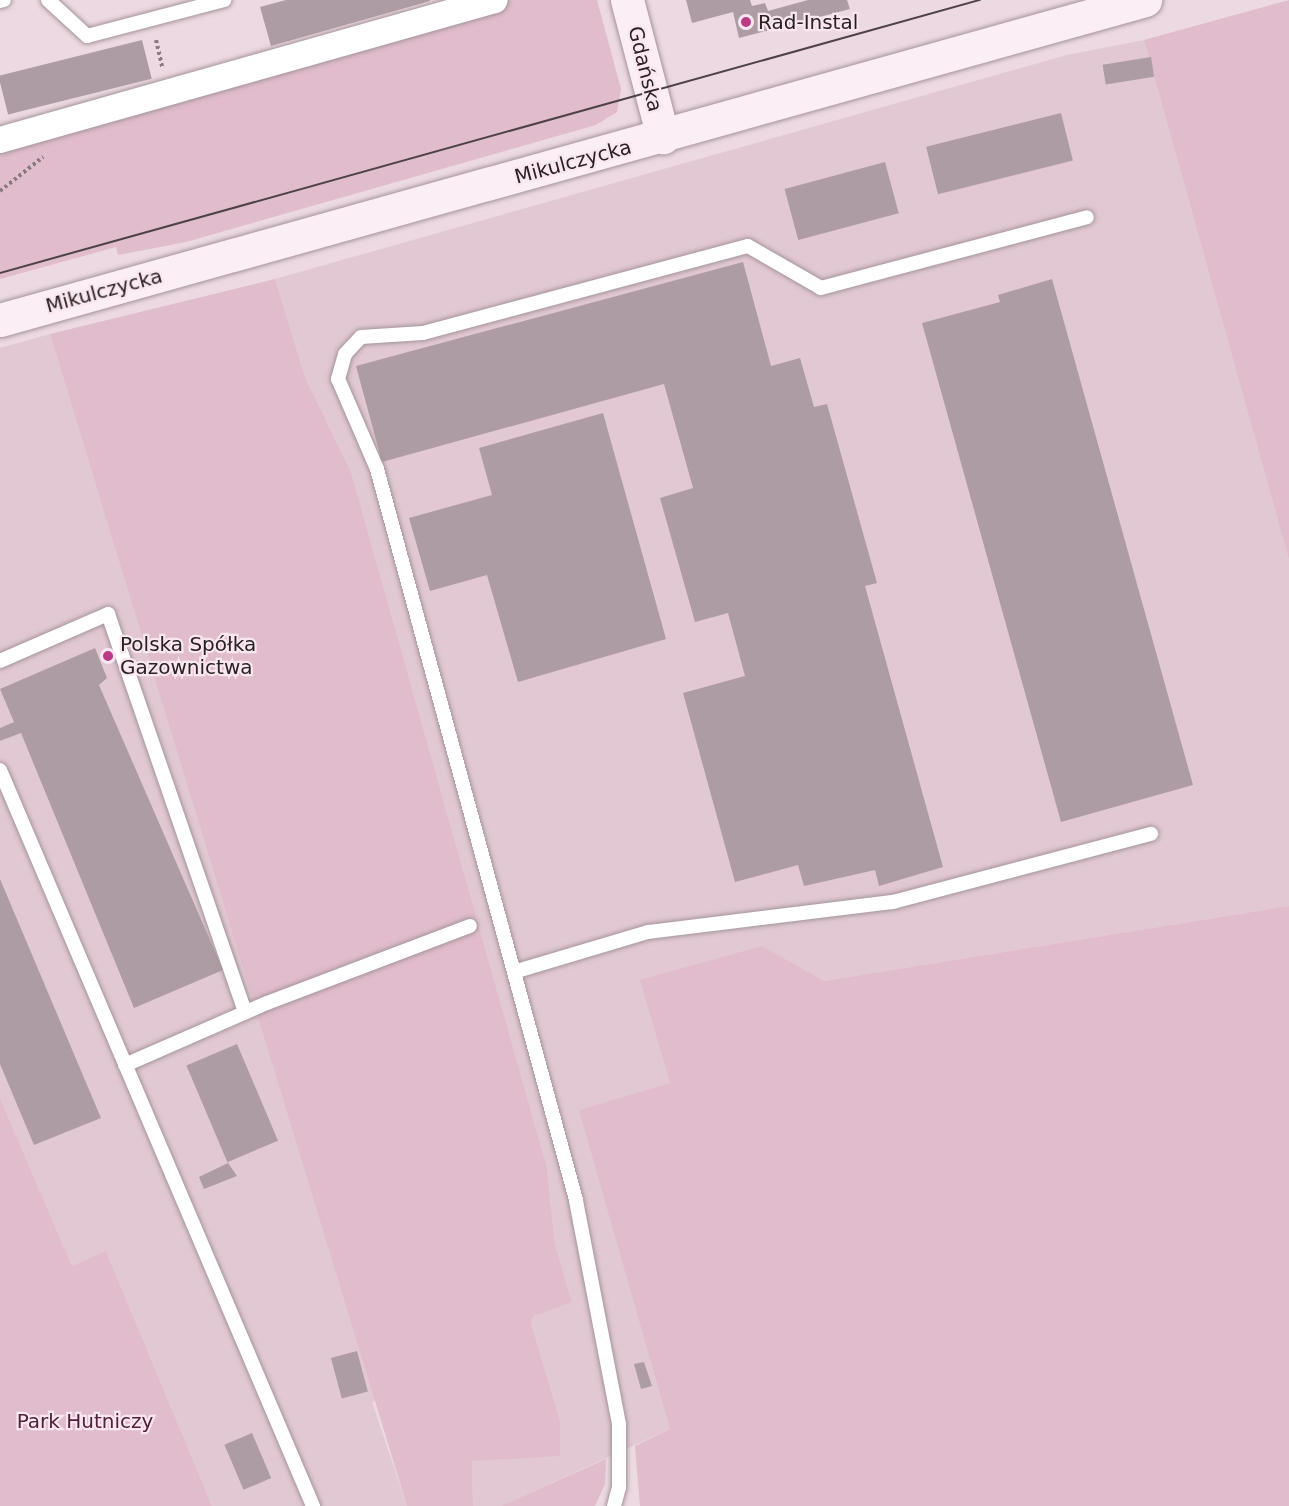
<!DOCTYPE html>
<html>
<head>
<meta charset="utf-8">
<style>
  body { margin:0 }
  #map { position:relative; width:1289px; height:1506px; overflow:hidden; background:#ecd9e1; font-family:"DejaVu Sans",sans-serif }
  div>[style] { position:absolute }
  .built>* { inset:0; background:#e1c8d3 }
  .green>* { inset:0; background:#e0bccc }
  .building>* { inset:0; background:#ae9ca4; transform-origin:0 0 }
  .path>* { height:4px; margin-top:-2px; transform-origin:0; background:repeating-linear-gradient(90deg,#877b80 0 3px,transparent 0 6px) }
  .roads { filter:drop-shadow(0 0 2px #a5949b) drop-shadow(0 0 2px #a5949b) }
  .lane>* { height:14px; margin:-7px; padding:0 7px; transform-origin:7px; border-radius:7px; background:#fff }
  .street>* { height:26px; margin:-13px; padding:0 13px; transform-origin:13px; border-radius:13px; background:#fff }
  .secondary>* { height:33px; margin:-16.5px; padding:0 16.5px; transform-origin:16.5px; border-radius:16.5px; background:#fceef5 }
  .tram>* { height:1.5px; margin:-0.75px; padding:0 0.75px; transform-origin:0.75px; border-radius:0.75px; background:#4c4347 }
  .dots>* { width:16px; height:16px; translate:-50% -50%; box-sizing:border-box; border:3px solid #f9e6ee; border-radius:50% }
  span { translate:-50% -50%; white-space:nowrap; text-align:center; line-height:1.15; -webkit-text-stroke:4.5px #f9e6ee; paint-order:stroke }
  .poi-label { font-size:20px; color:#292225 }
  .left { translate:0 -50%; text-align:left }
  .street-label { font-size:20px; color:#292225 }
  .park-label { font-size:20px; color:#50223b }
</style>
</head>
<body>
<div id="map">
  <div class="built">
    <div style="clip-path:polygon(1144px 40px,1289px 560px,1289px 906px,824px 981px,761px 946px,670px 1083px,580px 1110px,670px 1429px,501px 1506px,473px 1506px,472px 1461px,560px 1421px,531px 1323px,534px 1316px,572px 1302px,555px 1245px,547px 1168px,351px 472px,305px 377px,275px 279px,1067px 55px)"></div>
    <div style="clip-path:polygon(50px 334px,377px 1400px,372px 1402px,407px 1506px,212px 1506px,106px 1251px,72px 1266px,0 1098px,0 348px)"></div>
  </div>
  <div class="green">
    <div style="clip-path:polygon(500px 0,597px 0,621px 89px,617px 112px,596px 125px,186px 242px,118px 255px,116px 247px,0 279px,0 141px)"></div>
    <div style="clip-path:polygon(1289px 0,1289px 560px,1144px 40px)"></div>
    <div style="clip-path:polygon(275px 279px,305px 377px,351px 472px,547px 1168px,555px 1245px,572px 1302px,534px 1316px,531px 1323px,560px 1421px,560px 1456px,472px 1461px,473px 1506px,407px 1506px,50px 334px)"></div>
    <div style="clip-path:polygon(1289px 906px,1289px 1506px,640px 1506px,635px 1446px,670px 1429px,579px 1110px,670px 1083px,640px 980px,762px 946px,824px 981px)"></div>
    <div style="clip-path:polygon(0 1098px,72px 1266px,106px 1251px,212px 1506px,0 1506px)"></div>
    <div style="clip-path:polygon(606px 1459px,605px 1484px,595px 1506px,501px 1506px)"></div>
  </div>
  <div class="building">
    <div style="clip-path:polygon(286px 0,430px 0,430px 1px,271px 46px,260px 7px)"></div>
    <div style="clip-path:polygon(686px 0,750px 0,752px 6px,765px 3px,768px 11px,808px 0,847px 0,850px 9px,739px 38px,733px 12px,692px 23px)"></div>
    <div style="left:142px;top:40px;width:40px;height:148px;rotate:76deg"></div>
    <div style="left:1151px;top:57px;width:20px;height:49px;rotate:81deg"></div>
    <div style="left:1061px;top:113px;width:49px;height:139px;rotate:76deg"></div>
    <div style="left:885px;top:162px;width:53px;height:104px;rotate:75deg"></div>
    <div style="clip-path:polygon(743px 262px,771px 366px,800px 358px,814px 407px,827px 404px,877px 583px,865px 586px,943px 867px,879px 886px,875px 870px,804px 886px,798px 865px,735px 882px,683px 693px,745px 676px,728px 613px,695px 622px,660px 498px,693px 488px,664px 384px,382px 462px,356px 366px)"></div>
    <div style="clip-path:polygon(1052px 279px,1193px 785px,1061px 822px,922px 323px,1000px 302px,998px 295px)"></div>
    <div style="clip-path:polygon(603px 413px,666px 639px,518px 682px,487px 575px,430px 591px,409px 518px,492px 495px,479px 448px)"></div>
    <div style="clip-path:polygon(95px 648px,107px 678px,99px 685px,223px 970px,134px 1008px,21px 733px,0 741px,0 728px,14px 722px,0 689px)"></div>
    <div style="clip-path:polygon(0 879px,101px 1118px,34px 1145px,0 1064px)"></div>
    <div style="left:237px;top:1044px;width:105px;height:55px;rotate:67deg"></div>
    <div style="clip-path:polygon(228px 1163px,237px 1176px,204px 1189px,199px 1177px)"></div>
    <div style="left:357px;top:1351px;width:42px;height:27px;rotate:75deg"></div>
    <div style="clip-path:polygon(644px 1362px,652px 1386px,641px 1389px,634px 1364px)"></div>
    <div style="left:252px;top:1433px;width:49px;height:30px;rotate:67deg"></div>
  </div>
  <div class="path">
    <div style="left:156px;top:40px;width:28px;rotate:77deg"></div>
    <div style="left:0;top:191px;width:55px;rotate:-38.3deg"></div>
  </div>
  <div class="roads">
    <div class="lane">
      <div style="left:48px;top:0;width:53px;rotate:42.7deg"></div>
      <div style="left:87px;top:36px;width:142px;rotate:-14.7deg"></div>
      <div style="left:0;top:1px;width:4px;rotate:-14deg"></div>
      <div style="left:0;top:661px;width:118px;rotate:-23.5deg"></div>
      <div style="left:108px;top:614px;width:421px;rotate:71deg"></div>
      <div style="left:0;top:770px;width:800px;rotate:66.96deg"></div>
      <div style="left:517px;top:971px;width:137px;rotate:-16.6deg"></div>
      <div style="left:648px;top:932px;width:247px;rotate:-7deg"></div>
      <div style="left:893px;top:902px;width:267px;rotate:-14.8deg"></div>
      <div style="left:125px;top:1065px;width:155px;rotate:-23.6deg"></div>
      <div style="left:267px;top:1003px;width:217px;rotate:-20.8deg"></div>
      <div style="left:614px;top:1506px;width:20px;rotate:-75deg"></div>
      <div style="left:619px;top:1487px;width:63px;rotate:-90deg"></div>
      <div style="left:619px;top:1424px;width:228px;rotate:-100.9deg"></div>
      <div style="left:576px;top:1200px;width:758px;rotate:-105.23deg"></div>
      <div style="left:377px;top:469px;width:98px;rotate:-113.4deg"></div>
      <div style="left:338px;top:379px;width:26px;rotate:-74deg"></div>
      <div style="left:345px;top:354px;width:23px;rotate:-47deg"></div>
      <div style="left:361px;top:337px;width:62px;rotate:-3.7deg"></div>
      <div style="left:423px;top:333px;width:336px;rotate:-15deg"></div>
      <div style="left:748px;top:246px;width:84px;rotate:29.9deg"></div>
      <div style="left:821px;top:288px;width:275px;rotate:-14.9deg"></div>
    </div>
    <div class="street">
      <div style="left:0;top:140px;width:514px;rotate:-15.79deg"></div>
    </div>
    <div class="secondary">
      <div style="left:627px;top:0;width:142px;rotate:75.3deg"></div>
      <div style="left:0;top:320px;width:1189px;rotate:-15.61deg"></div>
    </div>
  </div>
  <div class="tram">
    <div style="left:0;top:273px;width:1017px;rotate:-15.57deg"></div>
  </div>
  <div class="dots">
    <div style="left:746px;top:22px;background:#bb3a84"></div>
    <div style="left:108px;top:656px;background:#bb3a84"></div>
  </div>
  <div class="poi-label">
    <span class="left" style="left:758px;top:22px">Rad-Instal</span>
    <span class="left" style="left:120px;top:656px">Polska Spółka<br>Gazownictwa</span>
  </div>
  <div class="street-label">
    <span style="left:645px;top:69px;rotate:76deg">Gdańska</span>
    <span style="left:573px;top:162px;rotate:-15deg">Mikulczycka</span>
    <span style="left:104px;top:291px;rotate:-15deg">Mikulczycka</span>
  </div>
  <div class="park-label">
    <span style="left:85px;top:1421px">Park Hutniczy</span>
  </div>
</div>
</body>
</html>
